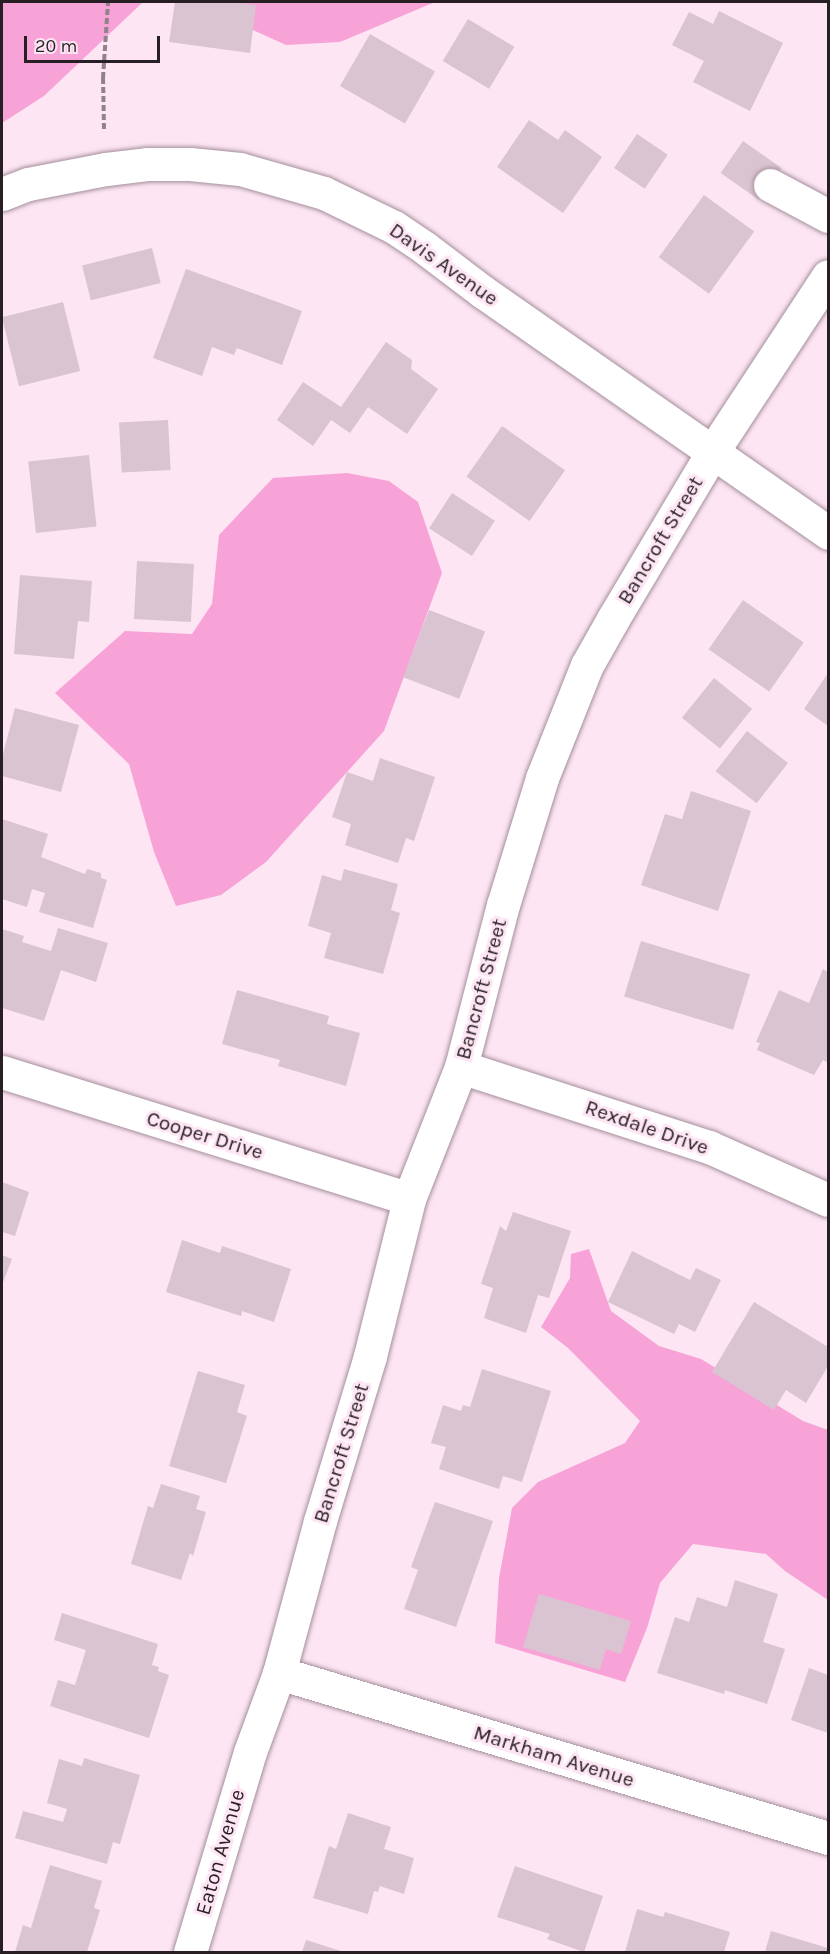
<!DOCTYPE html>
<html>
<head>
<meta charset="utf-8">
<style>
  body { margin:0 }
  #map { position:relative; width:830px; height:1954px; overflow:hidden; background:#fde5f3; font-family:Karla,sans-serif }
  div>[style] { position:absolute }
  .green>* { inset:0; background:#f8a3d7 }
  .building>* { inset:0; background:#dac4d1; transform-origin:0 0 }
  .path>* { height:4px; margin-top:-2px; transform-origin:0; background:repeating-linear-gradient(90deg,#91818a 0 6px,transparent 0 9px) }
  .roads { filter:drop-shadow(0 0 2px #a48f9b) drop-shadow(0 0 2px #a48f9b) }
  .minor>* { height:33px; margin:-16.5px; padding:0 16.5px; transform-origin:16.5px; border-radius:16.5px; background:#fff }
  span { translate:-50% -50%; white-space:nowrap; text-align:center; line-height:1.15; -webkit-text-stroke:6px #fde5f3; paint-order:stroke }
  .street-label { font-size:21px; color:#281f24 }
  .frame { position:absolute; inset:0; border:3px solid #281f24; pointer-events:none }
  .scale { position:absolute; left:24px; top:36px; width:136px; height:27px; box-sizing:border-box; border:3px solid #281f24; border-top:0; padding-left:8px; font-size:18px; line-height:21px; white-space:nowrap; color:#281f24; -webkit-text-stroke:4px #fde5f3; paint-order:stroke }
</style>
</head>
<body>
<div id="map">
  <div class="green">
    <div style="clip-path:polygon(2px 2px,143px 2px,44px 96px,2px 123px)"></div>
    <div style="clip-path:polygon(191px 2px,435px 2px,340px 42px,286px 45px)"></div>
    <div style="clip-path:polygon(347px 473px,389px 481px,418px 502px,442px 573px,384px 731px,266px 862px,221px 895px,176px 906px,154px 852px,129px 764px,55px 693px,125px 631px,192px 634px,212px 604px,219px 535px,273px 478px)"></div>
    <div style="clip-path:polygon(589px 1249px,611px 1311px,659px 1346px,701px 1359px,803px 1421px,828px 1430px,828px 1600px,785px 1571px,766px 1554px,693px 1544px,660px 1583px,647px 1628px,625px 1682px,495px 1643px,499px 1578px,512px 1508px,538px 1482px,625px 1443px,640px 1421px,568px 1348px,541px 1327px,570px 1278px,571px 1254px)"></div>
  </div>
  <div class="building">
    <div style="clip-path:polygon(175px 2px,232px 2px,256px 5px,250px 53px,169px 42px)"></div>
    <div style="clip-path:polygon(719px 11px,783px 43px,750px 111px,693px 82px,704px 61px,672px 45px,689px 12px,713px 24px)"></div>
    <div style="left:468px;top:19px;width:54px;height:49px;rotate:31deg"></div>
    <div style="left:370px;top:34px;width:75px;height:60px;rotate:30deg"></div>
    <div style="clip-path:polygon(529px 120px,558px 140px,565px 130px,602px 157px,563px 213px,497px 167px)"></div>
    <div style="left:637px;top:134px;width:37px;height:41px;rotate:34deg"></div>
    <div style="left:743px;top:141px;width:47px;height:39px;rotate:35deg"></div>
    <div style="left:704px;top:195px;width:62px;height:77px;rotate:36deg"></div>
    <div style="left:152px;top:248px;width:36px;height:72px;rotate:76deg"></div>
    <div style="clip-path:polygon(186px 269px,302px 311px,282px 365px,237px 348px,234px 355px,212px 347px,202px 376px,153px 358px)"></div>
    <div style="left:63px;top:302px;width:71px;height:63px;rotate:76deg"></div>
    <div style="clip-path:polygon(386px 342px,412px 360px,411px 369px,438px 389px,407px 434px,368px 407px,350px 433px,331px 420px,313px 446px,277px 420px,303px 382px,341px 407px)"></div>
    <div style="left:168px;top:420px;width:50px;height:49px;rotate:87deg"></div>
    <div style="left:502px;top:426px;width:77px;height:62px;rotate:35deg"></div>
    <div style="left:89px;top:455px;width:72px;height:61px;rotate:84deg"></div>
    <div style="left:452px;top:493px;width:51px;height:42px;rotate:33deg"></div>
    <div style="left:137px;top:561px;width:57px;height:58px;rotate:3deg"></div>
    <div style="clip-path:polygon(20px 575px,92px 581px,89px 622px,78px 621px,74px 659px,14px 654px)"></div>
    <div style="left:743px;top:600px;width:74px;height:60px;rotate:35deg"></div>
    <div style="left:429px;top:610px;width:60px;height:72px;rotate:21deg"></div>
    <div style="clip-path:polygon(828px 673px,828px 726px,804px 709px)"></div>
    <div style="left:714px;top:678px;width:49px;height:51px;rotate:39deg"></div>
    <div style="clip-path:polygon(15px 708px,79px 725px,61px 792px,2px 776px,2px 758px)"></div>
    <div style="left:747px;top:731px;width:52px;height:51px;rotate:38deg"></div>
    <div style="clip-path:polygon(380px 758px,435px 777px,414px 841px,406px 838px,398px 863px,345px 845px,351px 824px,332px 817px,347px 772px,373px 781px)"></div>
    <div style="clip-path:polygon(691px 791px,751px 811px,718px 911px,641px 885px,665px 814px,682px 819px)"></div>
    <div style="clip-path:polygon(2px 819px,48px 834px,41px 857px,85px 874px,87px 869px,101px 873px,101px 878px,107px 880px,93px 928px,39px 912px,45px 893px,32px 889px,27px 907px,2px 899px)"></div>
    <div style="clip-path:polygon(344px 869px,398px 884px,391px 910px,400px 913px,383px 974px,324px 958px,331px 933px,308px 926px,322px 875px,341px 881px)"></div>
    <div style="clip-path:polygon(58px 928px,108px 943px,96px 982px,61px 970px,44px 1021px,2px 1008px,2px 929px,24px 936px,22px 942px,51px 951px)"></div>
    <div style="left:641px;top:941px;width:114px;height:58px;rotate:17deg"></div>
    <div style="clip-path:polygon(823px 969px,828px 972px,828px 1063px,823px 1060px,814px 1075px,757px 1050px,760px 1043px,756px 1042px,779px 990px,809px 1003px)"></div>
    <div style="clip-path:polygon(237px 990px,329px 1016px,327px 1024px,360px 1033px,346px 1086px,278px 1066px,280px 1060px,222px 1044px)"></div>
    <div style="clip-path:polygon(2px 1182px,29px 1192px,15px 1236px,2px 1232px)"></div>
    <div style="clip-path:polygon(513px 1212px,571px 1231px,549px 1298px,538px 1295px,526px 1333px,484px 1318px,493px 1288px,481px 1284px,500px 1226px,506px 1231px)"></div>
    <div style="clip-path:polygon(182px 1240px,220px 1253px,222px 1246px,291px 1269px,274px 1322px,242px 1311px,241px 1316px,166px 1292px)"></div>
    <div style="clip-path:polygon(632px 1251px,690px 1280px,696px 1268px,721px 1280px,695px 1332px,679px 1324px,674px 1334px,608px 1302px)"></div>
    <div style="clip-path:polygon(2px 1255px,12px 1259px,2px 1285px)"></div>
    <div style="clip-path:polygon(754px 1302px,828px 1347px,828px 1366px,806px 1403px,786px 1390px,774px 1410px,712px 1372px)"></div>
    <div style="clip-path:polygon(482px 1369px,551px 1391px,522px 1482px,503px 1476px,499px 1489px,439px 1469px,446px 1447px,431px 1443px,443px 1405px,461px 1411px,463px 1405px,470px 1407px)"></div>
    <div style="clip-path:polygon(198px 1371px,245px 1385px,237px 1412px,247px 1416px,226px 1483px,169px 1466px)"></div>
    <div style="clip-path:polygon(161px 1484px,200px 1496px,196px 1509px,206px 1512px,193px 1556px,190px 1553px,181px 1580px,131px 1564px,148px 1506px,153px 1508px)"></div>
    <div style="clip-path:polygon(435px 1502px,493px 1521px,456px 1627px,404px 1609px,418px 1570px,411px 1567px)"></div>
    <div style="clip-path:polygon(735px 1580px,778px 1594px,763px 1642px,785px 1649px,767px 1704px,725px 1690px,724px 1694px,657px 1673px,675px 1617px,689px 1622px,697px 1597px,727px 1607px)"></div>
    <div style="clip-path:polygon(539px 1594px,631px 1621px,621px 1654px,606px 1649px,600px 1670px,523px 1647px)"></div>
    <div style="clip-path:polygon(62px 1613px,158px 1644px,152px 1665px,159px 1667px,158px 1671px,169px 1675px,149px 1738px,50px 1706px,58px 1680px,75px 1685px,86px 1650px,54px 1640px)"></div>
    <div style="clip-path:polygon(809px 1668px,828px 1675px,828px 1733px,791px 1720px)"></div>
    <div style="clip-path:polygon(84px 1758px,140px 1775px,120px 1844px,113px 1842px,107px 1864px,15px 1838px,23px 1811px,63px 1822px,67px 1809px,47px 1803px,59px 1759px,82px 1766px)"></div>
    <div style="clip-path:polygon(348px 1813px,391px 1827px,384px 1849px,414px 1858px,404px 1894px,380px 1886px,378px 1892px,374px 1891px,368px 1914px,313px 1898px,329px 1846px,336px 1849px)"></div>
    <div style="clip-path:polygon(50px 1865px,102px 1881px,94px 1908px,100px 1910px,87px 1952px,15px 1952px,23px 1925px,31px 1928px)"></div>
    <div style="clip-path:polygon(515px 1866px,603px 1896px,584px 1952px,547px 1939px,550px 1934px,497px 1917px)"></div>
    <div style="clip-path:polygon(637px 1909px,663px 1917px,665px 1912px,730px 1932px,724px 1952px,625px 1952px)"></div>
    <div style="clip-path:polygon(771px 1931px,828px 1948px,828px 1952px,765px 1952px)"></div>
    <div style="clip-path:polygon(306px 1940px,344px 1952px,302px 1952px)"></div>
  </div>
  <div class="path">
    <div style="left:104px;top:129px;width:51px;rotate:-91.1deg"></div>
    <div style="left:103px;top:78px;width:76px;rotate:-86.2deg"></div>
  </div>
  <div class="roads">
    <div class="minor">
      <div style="left:770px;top:185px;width:66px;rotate:28.1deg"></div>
      <div style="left:2px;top:194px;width:28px;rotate:-21deg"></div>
      <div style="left:28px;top:184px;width:79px;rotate:-10.9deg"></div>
      <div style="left:106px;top:169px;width:41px;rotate:-7deg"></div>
      <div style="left:147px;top:164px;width:43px"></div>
      <div style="left:190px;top:164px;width:50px;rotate:5.7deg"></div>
      <div style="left:240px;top:169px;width:87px;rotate:15.9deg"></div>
      <div style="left:324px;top:193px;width:78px;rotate:25.9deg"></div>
      <div style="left:394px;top:227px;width:37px;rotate:34deg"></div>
      <div style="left:425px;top:248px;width:73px;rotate:37.2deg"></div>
      <div style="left:483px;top:292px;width:421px;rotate:34.9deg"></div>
      <div style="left:461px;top:1067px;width:261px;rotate:17.9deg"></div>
      <div style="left:709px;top:1147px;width:130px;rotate:24deg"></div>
      <div style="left:2px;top:1072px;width:426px;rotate:17.3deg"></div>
      <div style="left:279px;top:1673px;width:573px;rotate:16.73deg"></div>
      <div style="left:190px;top:1952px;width:209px;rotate:-73.3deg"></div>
      <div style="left:250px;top:1752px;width:84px;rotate:-69.8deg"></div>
      <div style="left:279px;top:1673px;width:157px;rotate:-74.9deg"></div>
      <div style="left:320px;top:1521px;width:172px;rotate:-73.1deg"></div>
      <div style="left:370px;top:1356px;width:162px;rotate:-76deg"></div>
      <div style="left:409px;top:1199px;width:142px;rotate:-68.5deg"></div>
      <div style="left:461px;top:1067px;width:167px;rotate:-75.5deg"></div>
      <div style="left:503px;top:905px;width:133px;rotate:-72.9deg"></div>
      <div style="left:542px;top:778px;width:122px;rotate:-68.3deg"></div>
      <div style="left:587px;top:665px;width:53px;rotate:-60.5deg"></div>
      <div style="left:613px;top:619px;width:196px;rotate:-59.2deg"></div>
      <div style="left:713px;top:451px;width:209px;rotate:-56.7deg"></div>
    </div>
  </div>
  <div class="street-label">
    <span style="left:444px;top:264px;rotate:35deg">Davis Avenue</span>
    <span style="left:660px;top:540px;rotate:-59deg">Bancroft Street</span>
    <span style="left:481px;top:989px;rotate:-75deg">Bancroft Street</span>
    <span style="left:647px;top:1127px;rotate:19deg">Rexdale Drive</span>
    <span style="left:205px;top:1135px;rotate:17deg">Cooper Drive</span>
    <span style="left:341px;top:1453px;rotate:-73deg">Bancroft Street</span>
    <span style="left:554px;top:1756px;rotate:17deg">Markham Avenue</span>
    <span style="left:220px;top:1852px;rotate:-74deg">Eaton Avenue</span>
  </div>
  <div class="frame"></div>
  <div class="scale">20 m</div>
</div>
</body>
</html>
